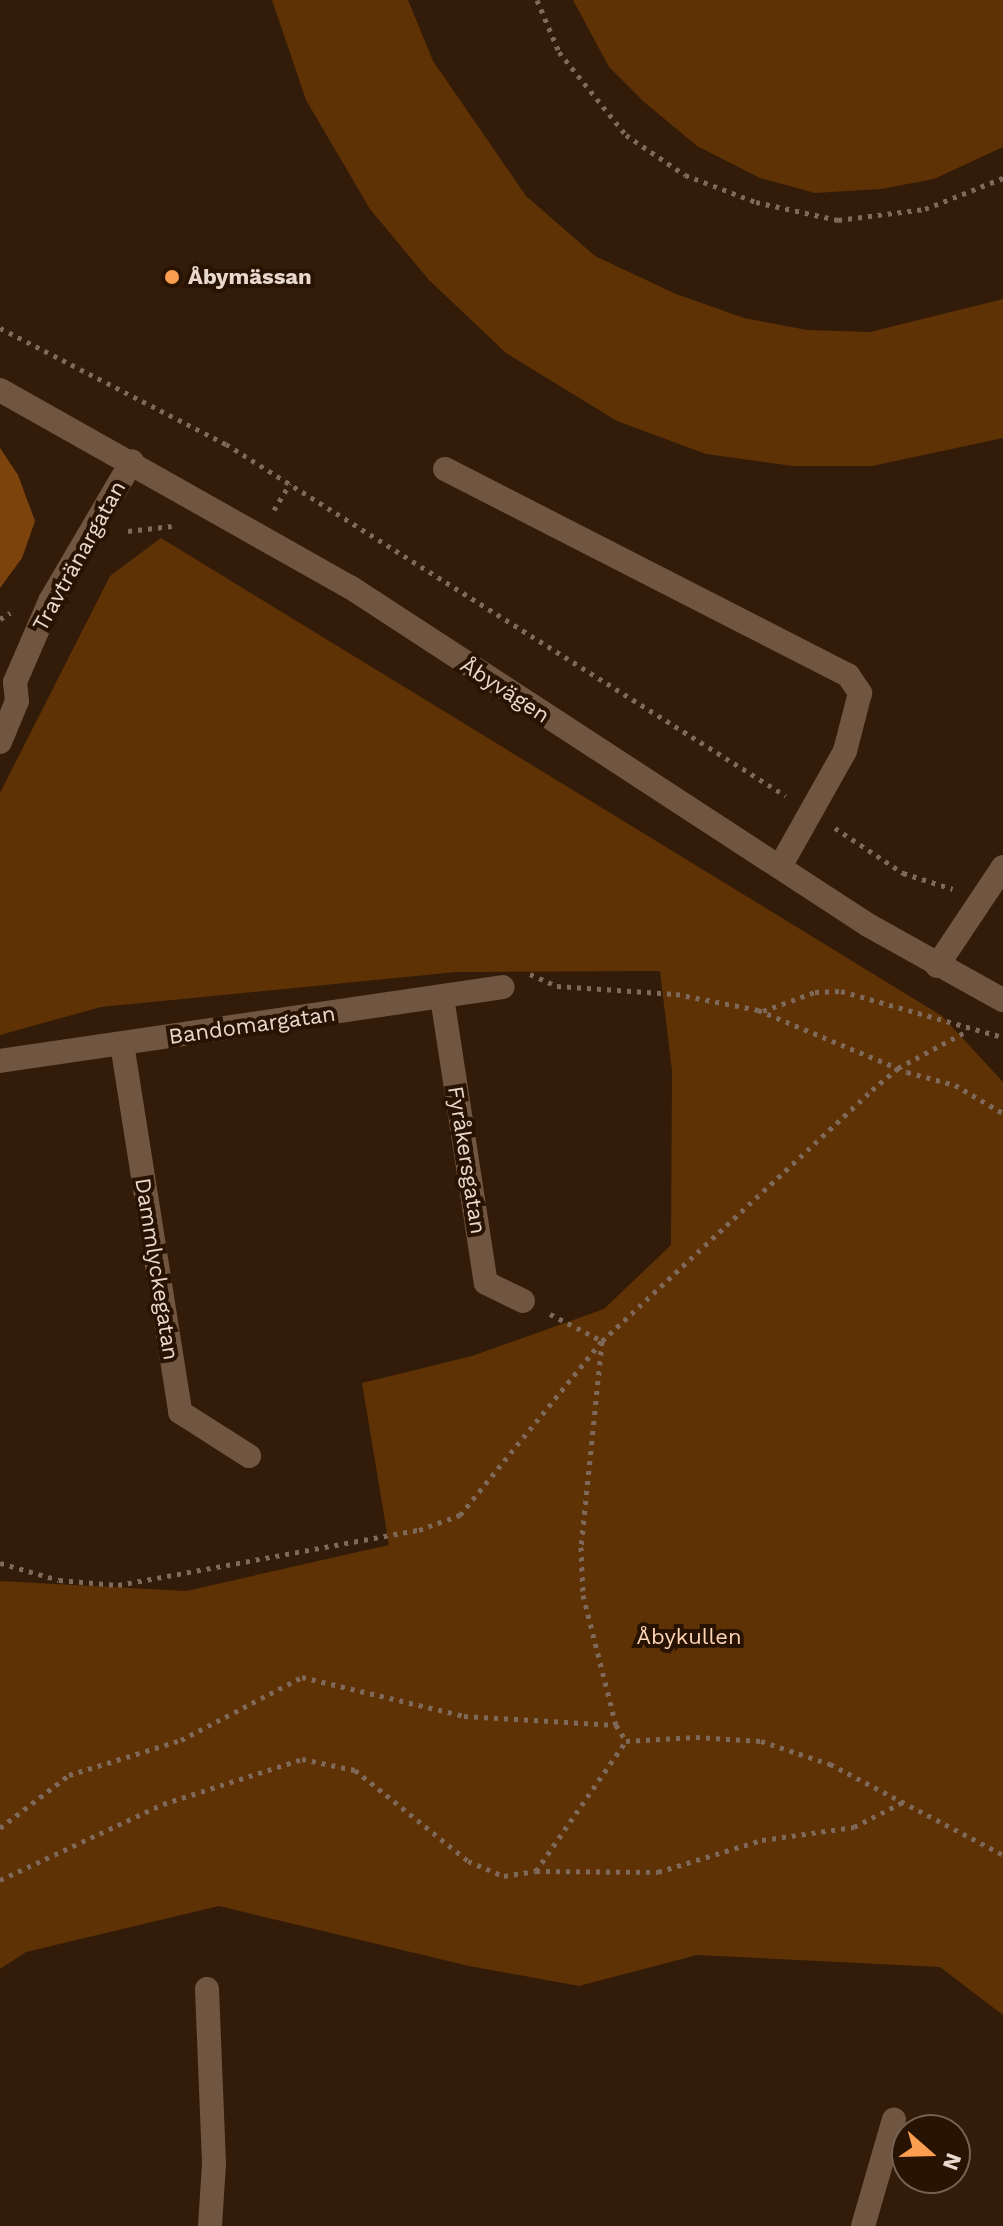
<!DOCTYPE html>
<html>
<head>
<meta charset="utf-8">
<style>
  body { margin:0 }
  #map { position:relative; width:1003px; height:2226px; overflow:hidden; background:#321b08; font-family:"Work Sans",sans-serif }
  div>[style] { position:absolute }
  .green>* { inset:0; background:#5f3205 }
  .forest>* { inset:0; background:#7c440c }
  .path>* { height:5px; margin-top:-2.5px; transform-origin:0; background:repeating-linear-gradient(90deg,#7e695a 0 4px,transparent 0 10px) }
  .minor>* { height:24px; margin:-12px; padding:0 12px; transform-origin:12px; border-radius:12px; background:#705541 }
  .dots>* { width:22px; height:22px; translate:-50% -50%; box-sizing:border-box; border:4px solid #281201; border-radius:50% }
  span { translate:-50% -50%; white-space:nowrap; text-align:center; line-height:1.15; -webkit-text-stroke:8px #281201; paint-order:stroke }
  .poi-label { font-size:22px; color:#e9d8cd; font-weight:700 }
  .left { translate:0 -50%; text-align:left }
  .street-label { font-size:22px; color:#e9d8cd }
  .park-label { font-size:22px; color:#ffd5b7 }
  .north { position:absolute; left:891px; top:2114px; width:80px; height:80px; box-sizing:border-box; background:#281201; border:2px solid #756153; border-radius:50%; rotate:110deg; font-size:22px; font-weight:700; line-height:32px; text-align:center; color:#e9d8cd }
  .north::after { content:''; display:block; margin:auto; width:28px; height:36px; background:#fb9e50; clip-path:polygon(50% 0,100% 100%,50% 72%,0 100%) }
</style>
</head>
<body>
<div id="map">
  <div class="green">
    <div style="clip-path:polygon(272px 0,408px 0,433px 61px,526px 196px,595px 256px,676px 294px,744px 318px,807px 330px,870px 332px,1003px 299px,1003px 438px,872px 466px,793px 466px,706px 454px,617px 421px,506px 353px,429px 280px,370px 209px,306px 100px)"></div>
    <div style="clip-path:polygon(573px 0,1003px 0,1003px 147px,934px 179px,881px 189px,815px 193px,760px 178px,697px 146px,644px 102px,609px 67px)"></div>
    <div style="clip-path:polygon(161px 538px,942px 1016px,1003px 1082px,1003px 2015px,940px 1967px,697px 1955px,579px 1986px,469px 1966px,219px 1906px,26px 1952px,0 1969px,0 1581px,186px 1591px,389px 1545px,362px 1383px,472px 1356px,604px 1309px,671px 1245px,672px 1071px,660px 971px,456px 972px,101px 1007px,0 1035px,0 793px,110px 576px)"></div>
  </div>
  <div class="forest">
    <div style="clip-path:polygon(0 448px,18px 475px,35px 521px,22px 558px,0 588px)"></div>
  </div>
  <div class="path">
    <div style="left:537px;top:0;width:56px;rotate:67.1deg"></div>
    <div style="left:559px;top:52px;width:107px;rotate:51.1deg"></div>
    <div style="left:626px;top:135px;width:71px;rotate:34.1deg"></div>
    <div style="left:685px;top:175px;width:76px;rotate:20.8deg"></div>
    <div style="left:756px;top:202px;width:84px;rotate:12.4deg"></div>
    <div style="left:838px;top:220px;width:88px;rotate:-7.2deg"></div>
    <div style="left:925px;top:209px;width:84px;rotate:-21.7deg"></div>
    <div style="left:0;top:328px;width:254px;rotate:27.2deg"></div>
    <div style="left:226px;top:444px;width:661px;rotate:32.15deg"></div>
    <div style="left:274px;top:510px;width:31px;rotate:-59deg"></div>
    <div style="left:128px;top:531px;width:44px;rotate:-6.5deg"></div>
    <div style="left:0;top:619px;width:12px;rotate:-31deg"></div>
    <div style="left:835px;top:828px;width:82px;rotate:33.5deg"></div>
    <div style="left:903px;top:873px;width:52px;rotate:17.7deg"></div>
    <div style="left:530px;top:974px;width:30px;rotate:24deg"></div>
    <div style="left:557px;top:986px;width:119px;rotate:3.8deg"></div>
    <div style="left:676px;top:994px;width:84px;rotate:11deg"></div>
    <div style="left:758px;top:1010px;width:161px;rotate:22.6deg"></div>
    <div style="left:907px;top:1072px;width:50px;rotate:15.2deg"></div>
    <div style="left:955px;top:1085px;width:56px;rotate:30.3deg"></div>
    <div style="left:763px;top:1011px;width:55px;rotate:-20.1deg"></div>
    <div style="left:815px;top:992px;width:26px;rotate:-2deg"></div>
    <div style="left:841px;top:991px;width:168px;rotate:15.9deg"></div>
    <div style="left:550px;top:1314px;width:59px;rotate:27.4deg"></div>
    <div style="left:602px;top:1341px;width:207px;rotate:95.8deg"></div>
    <div style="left:581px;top:1547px;width:48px;rotate:87.6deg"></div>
    <div style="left:583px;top:1595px;width:134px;rotate:75.8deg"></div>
    <div style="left:616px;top:1725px;width:19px;rotate:58deg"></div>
    <div style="left:0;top:1563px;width:61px;rotate:16.1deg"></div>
    <div style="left:59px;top:1580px;width:59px;rotate:4.8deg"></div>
    <div style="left:118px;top:1585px;width:306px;rotate:-10.4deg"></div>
    <div style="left:419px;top:1530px;width:44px;rotate:-20.1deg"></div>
    <div style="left:460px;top:1515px;width:225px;rotate:-50.8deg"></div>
    <div style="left:602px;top:1341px;width:369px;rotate:-42.9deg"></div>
    <div style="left:872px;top:1090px;width:34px;rotate:-40deg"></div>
    <div style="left:898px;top:1068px;width:78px;rotate:-28.2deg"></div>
    <div style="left:0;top:1828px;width:87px;rotate:-37.5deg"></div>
    <div style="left:69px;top:1775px;width:117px;rotate:-17.4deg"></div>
    <div style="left:181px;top:1740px;width:136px;rotate:-27.5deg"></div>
    <div style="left:302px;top:1677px;width:167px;rotate:13.5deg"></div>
    <div style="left:464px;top:1716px;width:152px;rotate:3.4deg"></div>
    <div style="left:536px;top:1871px;width:122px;rotate:0.5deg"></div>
    <div style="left:658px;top:1872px;width:109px;rotate:-17.1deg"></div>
    <div style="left:762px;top:1840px;width:93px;rotate:-8deg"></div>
    <div style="left:854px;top:1827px;width:57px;rotate:-27deg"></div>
    <div style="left:0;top:1880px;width:180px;rotate:-25deg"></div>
    <div style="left:163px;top:1804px;width:146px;rotate:-17.9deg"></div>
    <div style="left:302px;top:1759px;width:54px;rotate:11.7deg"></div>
    <div style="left:355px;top:1770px;width:145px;rotate:38.8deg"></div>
    <div style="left:468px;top:1861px;width:39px;rotate:23deg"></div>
    <div style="left:504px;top:1876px;width:32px;rotate:-9deg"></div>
    <div style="left:536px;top:1871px;width:158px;rotate:-55.3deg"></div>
    <div style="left:626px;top:1741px;width:70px;rotate:-3.3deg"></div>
    <div style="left:696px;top:1737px;width:65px;rotate:3.5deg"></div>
    <div style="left:761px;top:1741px;width:73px;rotate:18.4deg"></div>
    <div style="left:830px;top:1764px;width:195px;rotate:27.7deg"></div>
  </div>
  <div class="minor">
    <div style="left:0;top:390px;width:402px;rotate:29.4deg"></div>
    <div style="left:350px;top:587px;width:619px;rotate:33.12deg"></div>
    <div style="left:868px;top:925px;width:154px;rotate:29.1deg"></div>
    <div style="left:445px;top:469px;width:453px;rotate:27.1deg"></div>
    <div style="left:848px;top:675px;width:22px;rotate:56deg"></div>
    <div style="left:860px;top:693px;width:60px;rotate:104.5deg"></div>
    <div style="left:845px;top:751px;width:133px;rotate:119.3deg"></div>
    <div style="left:0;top:742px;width:44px;rotate:-67.5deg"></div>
    <div style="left:17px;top:701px;width:19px;rotate:-96deg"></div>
    <div style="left:15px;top:682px;width:88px;rotate:-66.6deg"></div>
    <div style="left:50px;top:601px;width:162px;rotate:-59.6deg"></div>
    <div style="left:937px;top:966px;width:119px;rotate:-56.3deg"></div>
    <div style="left:442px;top:997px;width:289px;rotate:81.3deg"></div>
    <div style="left:486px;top:1283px;width:41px;rotate:25.9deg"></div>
    <div style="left:122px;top:1044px;width:373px;rotate:81deg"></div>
    <div style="left:180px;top:1412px;width:82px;rotate:32.5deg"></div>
    <div style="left:0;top:1061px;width:508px;rotate:-8.37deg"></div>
    <div style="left:207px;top:1989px;width:175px;rotate:87.7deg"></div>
    <div style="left:214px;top:2164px;width:62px;rotate:93.7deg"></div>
    <div style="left:863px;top:2226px;width:111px;rotate:-73.8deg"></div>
  </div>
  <div class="dots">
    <div style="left:172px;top:277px;background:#fb9e50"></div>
  </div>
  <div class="poi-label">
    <span class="left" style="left:188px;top:277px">Åbymässan</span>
  </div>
  <div class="street-label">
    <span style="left:79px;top:556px;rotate:-61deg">Travtränargatan</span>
    <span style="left:505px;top:690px;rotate:33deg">Åbyvägen</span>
    <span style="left:252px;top:1025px;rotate:-8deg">Bandomargatan</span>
    <span style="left:467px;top:1160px;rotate:81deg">Fyråkersgatan</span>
    <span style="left:157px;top:1269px;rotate:81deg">Dammlyckegatan</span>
  </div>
  <div class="park-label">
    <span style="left:689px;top:1637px">Åbykullen</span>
  </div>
  <div class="north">N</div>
</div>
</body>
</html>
